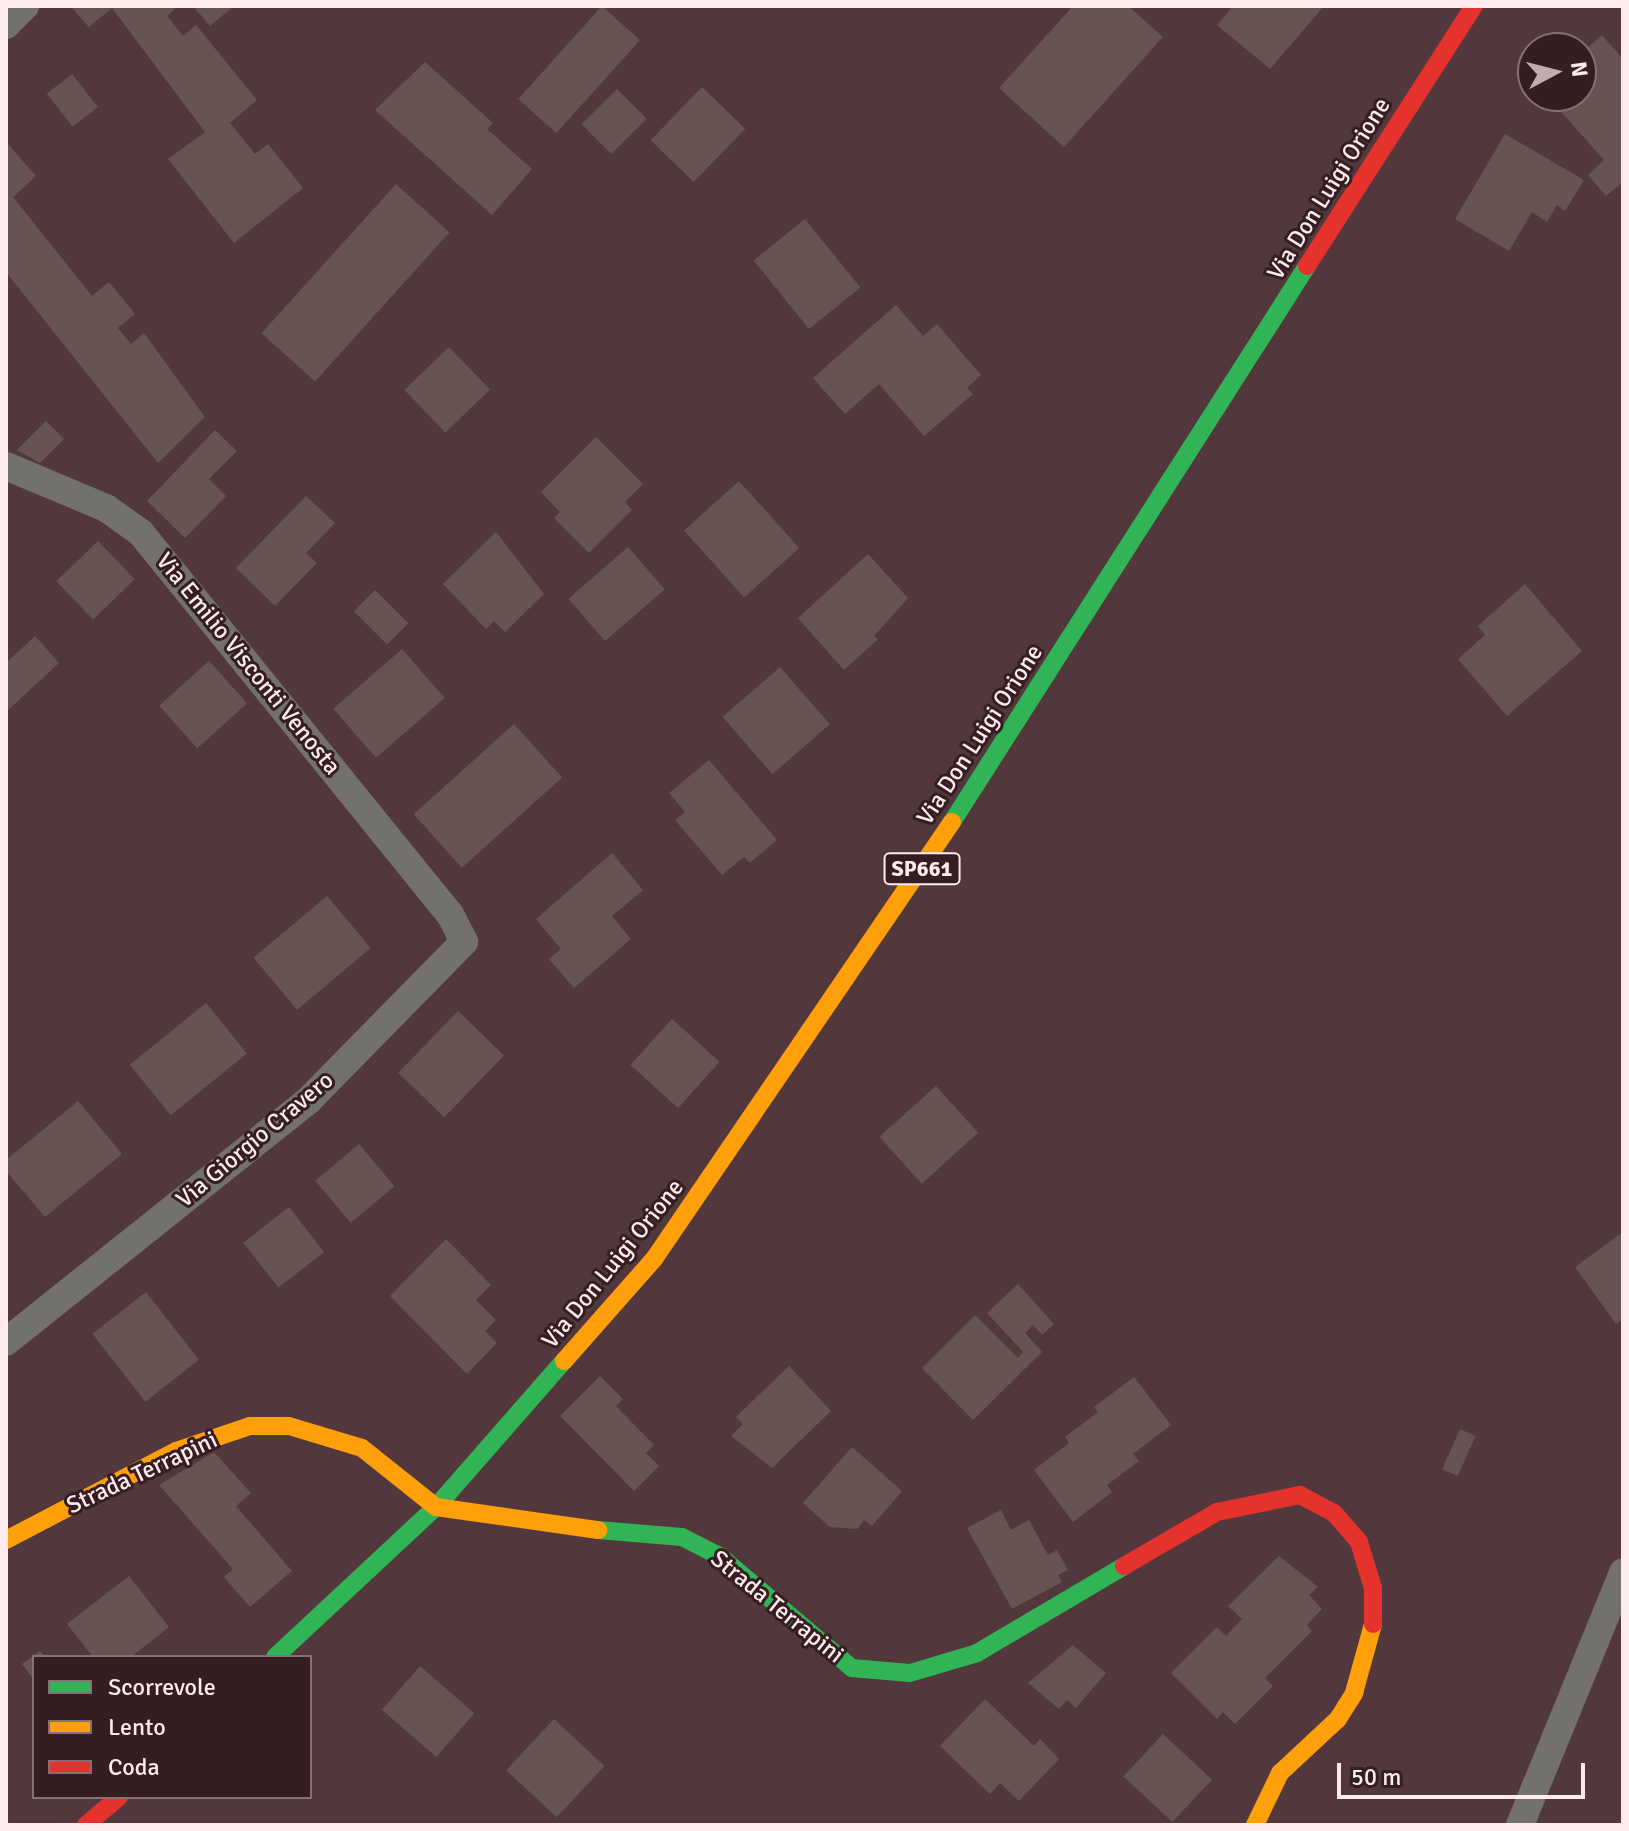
<!DOCTYPE html>
<html>
<head>
<meta charset="utf-8">
<style>
  body { margin:0 }
  #map { position:relative; width:1629px; height:1831px; overflow:hidden; background:#52383d; font-family:Signika,sans-serif }
  div>[style] { position:absolute }
  .building>* { inset:0; background:#685353; transform-origin:0 0 }
  .street>* { height:28px; margin:-14px; padding:0 14px; transform-origin:14px; border-radius:14px; background:#73716d }
  .fast>* { height:18px; margin:-9px; padding:0 9px; transform-origin:9px; border-radius:9px; background:#30b455 }
  .slow>* { height:18px; margin:-9px; padding:0 9px; transform-origin:9px; border-radius:9px; background:#ff9f0a }
  .jam>* { height:18px; margin:-9px; padding:0 9px; transform-origin:9px; border-radius:9px; background:#e5322d }
  span { translate:-50% -50%; white-space:nowrap; text-align:center; line-height:1.15; -webkit-text-stroke:6px #341e21; paint-order:stroke }
  .shield-label span { padding:2px 6px; background:#341e21; border:2px solid; border-radius:6px; -webkit-text-stroke-width:0 }
  .shield-label { font-size:22px; color:#feebed; font-weight:700 }
  .street-label { font-size:24px; color:#feebed }
  .frame { position:absolute; inset:0; border:8px solid #feebed; pointer-events:none }
  .legend { position:absolute; left:32px; top:1655px; width:280px; height:144px; box-sizing:border-box; background:#341e21; border:2px solid #857073; margin:0; padding:10px 14px; list-style:none; font-size:24px; color:#feebed }
  .legend li { display:flex; align-items:center; gap:16px; height:40px }
  .legend b { width:40px; border:2px solid #857073 }
  .north { position:absolute; left:1517px; top:32px; width:80px; height:80px; box-sizing:border-box; background:#341e21; border:2px solid #857073; border-radius:50%; rotate:83deg; font-size:22px; font-weight:700; line-height:32px; text-align:center; color:#feebed }
  .north::after { content:''; display:block; margin:auto; width:28px; height:36px; background:#c2acaf; clip-path:polygon(50% 0,100% 100%,50% 72%,0 100%) }
  .scale { position:absolute; left:1337px; top:1763px; width:248px; height:36px; box-sizing:border-box; border:4px solid #feebed; border-top:0; padding-left:10px; font-size:24px; line-height:28px; white-space:nowrap; color:#feebed; -webkit-text-stroke:6px #341e21; paint-order:stroke }
</style>
</head>
<body>
<div id="map">
  <div class="building">
    <div style="clip-path:polygon(70px 6px,178px 6px,167px 16px,183px 36px,196px 25px,257px 100px,230px 123px,255px 154px,268px 144px,303px 188px,234px 243px,168px 159px,205px 132px,112px 8px,89px 27px)"></div>
    <div style="clip-path:polygon(193px 6px,234px 6px,210px 26px)"></div>
    <div style="left:602px;top:6px;width:51px;height:125px;rotate:42deg"></div>
    <div style="clip-path:polygon(1073px 6px,1128px 6px,1163px 37px,1064px 147px,999px 88px)"></div>
    <div style="clip-path:polygon(1233px 6px,1324px 6px,1270px 69px,1217px 25px)"></div>
    <div style="clip-path:polygon(1602px 35px,1623px 59px,1623px 182px,1606px 196px,1588px 175px,1604px 160px,1547px 96px,1581px 96px,1581px 54px)"></div>
    <div style="clip-path:polygon(425px 62px,493px 123px,487px 129px,532px 169px,492px 215px,375px 110px)"></div>
    <div style="left:72px;top:74px;width:42px;height:32px;rotate:52deg"></div>
    <div style="left:702px;top:87px;width:60px;height:74px;rotate:44deg"></div>
    <div style="left:617px;top:89px;width:42px;height:50px;rotate:45deg"></div>
    <div style="clip-path:polygon(1505px 134px,1584px 180px,1565px 211px,1557px 205px,1547px 222px,1532px 212px,1509px 251px,1455px 219px)"></div>
    <div style="clip-path:polygon(6px 142px,36px 176px,13px 197px,92px 296px,109px 282px,135px 314px,118px 328px,131px 344px,144px 333px,205px 417px,158px 463px,6px 272px)"></div>
    <div style="left:396px;top:184px;width:72px;height:201px;rotate:42deg"></div>
    <div style="left:805px;top:219px;width:88px;height:66px;rotate:51deg"></div>
    <div style="clip-path:polygon(896px 305px,923px 336px,937px 324px,981px 375px,967px 388px,973px 394px,924px 436px,879px 384px,845px 414px,813px 378px)"></div>
    <div style="left:449px;top:347px;width:59px;height:62px;rotate:46deg"></div>
    <div style="clip-path:polygon(46px 421px,64px 439px,40px 463px,17px 450px)"></div>
    <div style="clip-path:polygon(215px 430px,237px 451px,209px 479px,226px 496px,185px 538px,147px 501px)"></div>
    <div style="clip-path:polygon(596px 437px,643px 484px,625px 502px,632px 510px,589px 553px,554px 518px,560px 512px,541px 492px)"></div>
    <div style="left:739px;top:481px;width:90px;height:74px;rotate:48deg"></div>
    <div style="clip-path:polygon(306px 496px,335px 523px,306px 553px,317px 563px,275px 606px,236px 568px)"></div>
    <div style="clip-path:polygon(496px 532px,544px 594px,505px 632px,494px 621px,486px 629px,443px 584px)"></div>
    <div style="left:98px;top:541px;width:53px;height:58px;rotate:46deg"></div>
    <div style="left:628px;top:547px;width:56px;height:79px;rotate:49deg"></div>
    <div style="clip-path:polygon(868px 554px,908px 598px,874px 636px,878px 639px,844px 670px,798px 618px)"></div>
    <div style="clip-path:polygon(1525px 584px,1582px 651px,1507px 716px,1458px 659px,1485px 635px,1478px 626px)"></div>
    <div style="left:375px;top:590px;width:47px;height:30px;rotate:45deg"></div>
    <div style="clip-path:polygon(35px 636px,59px 663px,6px 712px,6px 663px)"></div>
    <div style="left:402px;top:649px;width:65px;height:91px;rotate:49deg"></div>
    <div style="left:209px;top:661px;width:57px;height:67px;rotate:48deg"></div>
    <div style="left:780px;top:667px;width:76px;height:76px;rotate:49deg"></div>
    <div style="left:514px;top:724px;width:72px;height:135px;rotate:48deg"></div>
    <div style="clip-path:polygon(709px 760px,777px 840px,750px 863px,744px 857px,722px 875px,675px 820px,685px 812px,669px 793px)"></div>
    <div style="clip-path:polygon(612px 853px,643px 890px,612px 916px,631px 939px,574px 988px,549px 959px,561px 949px,536px 919px)"></div>
    <div style="left:327px;top:896px;width:68px;height:96px;rotate:50deg"></div>
    <div style="left:206px;top:1003px;width:65px;height:98px;rotate:51deg"></div>
    <div style="left:458px;top:1011px;width:64px;height:86px;rotate:44deg"></div>
    <div style="left:672px;top:1019px;width:64px;height:62px;rotate:42deg"></div>
    <div style="left:936px;top:1086px;width:63px;height:76px;rotate:48deg"></div>
    <div style="clip-path:polygon(78px 1101px,122px 1154px,45px 1217px,6px 1171px,6px 1160px)"></div>
    <div style="left:359px;top:1144px;width:55px;height:57px;rotate:50deg"></div>
    <div style="left:289px;top:1207px;width:57px;height:58px;rotate:52deg"></div>
    <div style="clip-path:polygon(1623px 1232px,1623px 1319px,1616px 1324px,1575px 1267px)"></div>
    <div style="clip-path:polygon(446px 1239px,491px 1285px,476px 1300px,496px 1320px,485px 1331px,497px 1343px,467px 1374px,390px 1296px)"></div>
    <div style="clip-path:polygon(1018px 1284px,1054px 1324px,1042px 1335px,1033px 1325px,1025px 1333px,1042px 1352px,973px 1420px,922px 1368px,975px 1315px,1018px 1358px,1023px 1352px,987px 1313px)"></div>
    <div style="left:146px;top:1292px;width:86px;height:68px;rotate:52deg"></div>
    <div style="clip-path:polygon(789px 1366px,831px 1411px,772px 1468px,731px 1436px,743px 1424px,736px 1417px)"></div>
    <div style="clip-path:polygon(600px 1376px,623px 1399px,616px 1406px,654px 1445px,646px 1453px,659px 1466px,634px 1491px,560px 1416px)"></div>
    <div style="clip-path:polygon(1134px 1377px,1171px 1425px,1133px 1454px,1139px 1461px,1107px 1485px,1112px 1492px,1073px 1522px,1034px 1470px,1069px 1443px,1065px 1437px,1098px 1412px,1094px 1407px)"></div>
    <div style="left:1460px;top:1429px;width:17px;height:44px;rotate:24deg"></div>
    <div style="clip-path:polygon(852px 1447px,902px 1491px,872px 1526px,864px 1520px,857px 1529px,830px 1527px,803px 1503px)"></div>
    <div style="clip-path:polygon(214px 1452px,251px 1493px,236px 1506px,292px 1571px,250px 1607px,224px 1577px,233px 1569px,159px 1485px)"></div>
    <div style="clip-path:polygon(1001px 1510px,1011px 1530px,1029px 1520px,1048px 1555px,1057px 1550px,1068px 1570px,1058px 1575px,1062px 1582px,1012px 1609px,967px 1528px)"></div>
    <div style="clip-path:polygon(1279px 1556px,1318px 1587px,1309px 1595px,1322px 1609px,1307px 1625px,1312px 1631px,1265px 1678px,1273px 1686px,1235px 1724px,1223px 1712px,1217px 1719px,1171px 1673px,1217px 1627px,1226px 1636px,1242px 1619px,1228px 1606px)"></div>
    <div style="clip-path:polygon(129px 1576px,169px 1627px,131px 1657px,93px 1657px,67px 1624px)"></div>
    <div style="clip-path:polygon(1073px 1645px,1106px 1673px,1076px 1708px,1067px 1700px,1059px 1709px,1028px 1683px)"></div>
    <div style="clip-path:polygon(40px 1651px,45px 1657px,34px 1657px,34px 1680px,22px 1664px)"></div>
    <div style="left:420px;top:1666px;width:72px;height:58px;rotate:41deg"></div>
    <div style="clip-path:polygon(985px 1699px,1034px 1746px,1040px 1739px,1059px 1759px,1019px 1801px,1000px 1783px,990px 1794px,940px 1746px)"></div>
    <div style="left:554px;top:1719px;width:69px;height:70px;rotate:43deg"></div>
    <div style="left:1163px;top:1734px;width:67px;height:58px;rotate:43deg"></div>
  </div>
  <div class="street">
    <div style="left:6px;top:25px;width:27px;rotate:-45deg"></div>
    <div style="left:6px;top:466px;width:108px;rotate:22.8deg"></div>
    <div style="left:106px;top:508px;width:43px;rotate:35.5deg"></div>
    <div style="left:141px;top:533px;width:491px;rotate:51deg"></div>
    <div style="left:450px;top:914px;width:31px;rotate:63deg"></div>
    <div style="left:464px;top:942px;width:221px;rotate:134.5deg"></div>
    <div style="left:309px;top:1100px;width:388px;rotate:141.4deg"></div>
    <div style="left:1520px;top:1825px;width:273px;rotate:-67.8deg"></div>
  </div>
  <div class="fast">
    <div style="left:952px;top:822px;width:660px;rotate:-57.44deg"></div>
    <div style="left:598px;top:1530px;width:84px;rotate:4.8deg"></div>
    <div style="left:682px;top:1537px;width:44px;rotate:27.1deg"></div>
    <div style="left:721px;top:1557px;width:172px;rotate:40.3deg"></div>
    <div style="left:852px;top:1668px;width:58px;rotate:4.9deg"></div>
    <div style="left:910px;top:1673px;width:70px;rotate:-16.6deg"></div>
    <div style="left:977px;top:1653px;width:171px;rotate:-30.6deg"></div>
    <div style="left:275px;top:1657px;width:220px;rotate:-43deg"></div>
    <div style="left:436px;top:1507px;width:194px;rotate:-48.8deg"></div>
  </div>
  <div class="slow">
    <div style="left:564px;top:1361px;width:136px;rotate:-48.6deg"></div>
    <div style="left:654px;top:1259px;width:529px;rotate:-55.71deg"></div>
    <div style="left:6px;top:1540px;width:192px;rotate:-27.6deg"></div>
    <div style="left:176px;top:1451px;width:78px;rotate:-18.7deg"></div>
    <div style="left:250px;top:1426px;width:39px"></div>
    <div style="left:289px;top:1426px;width:76px;rotate:16.8deg"></div>
    <div style="left:362px;top:1448px;width:95px;rotate:38.6deg"></div>
    <div style="left:436px;top:1507px;width:164px;rotate:8.1deg"></div>
    <div style="left:1255px;top:1825px;width:58px;rotate:-64.3deg"></div>
    <div style="left:1280px;top:1773px;width:79px;rotate:-43deg"></div>
    <div style="left:1338px;top:1719px;width:31px;rotate:-58deg"></div>
    <div style="left:1354px;top:1693px;width:72px;rotate:-74.6deg"></div>
  </div>
  <div class="jam">
    <div style="left:1307px;top:266px;width:309px;rotate:-57.3deg"></div>
    <div style="left:1124px;top:1566px;width:108px;rotate:-30.1deg"></div>
    <div style="left:1217px;top:1512px;width:85px;rotate:-11.6deg"></div>
    <div style="left:1300px;top:1495px;width:38px;rotate:28deg"></div>
    <div style="left:1334px;top:1513px;width:38px;rotate:49deg"></div>
    <div style="left:1359px;top:1542px;width:48px;rotate:73.1deg"></div>
    <div style="left:1373px;top:1588px;width:36px;rotate:90deg"></div>
    <div style="left:86px;top:1825px;width:43px;rotate:-40.3deg"></div>
  </div>
  <div class="shield-label">
    <span style="left:922px;top:869px">SP661</span>
  </div>
  <div class="street-label">
    <span style="left:1329px;top:189px;rotate:-58deg">Via Don Luigi Orione</span>
    <span style="left:248px;top:664px;rotate:51deg">Via Emilio Visconti Venosta</span>
    <span style="left:980px;top:735px;rotate:-57deg">Via Don Luigi Orione</span>
    <span style="left:255px;top:1140px;rotate:-40deg">Via Giorgio Cravero</span>
    <span style="left:613px;top:1264px;rotate:-51deg">Via Don Luigi Orione</span>
    <span style="left:142px;top:1473px;rotate:-25deg">Strada Terrapini</span>
    <span style="left:777px;top:1607px;rotate:39deg">Strada Terrapini</span>
  </div>
  <div class="frame"></div>
  <ul class="legend">
  <li><b style="height:10px;background:#30b455"></b>Scorrevole</li>
  <li><b style="height:10px;background:#ff9f0a"></b>Lento</li>
  <li><b style="height:10px;background:#e5322d"></b>Coda</li>
  </ul>
  <div class="north">N</div>
  <div class="scale">50 m</div>
</div>
</body>
</html>
